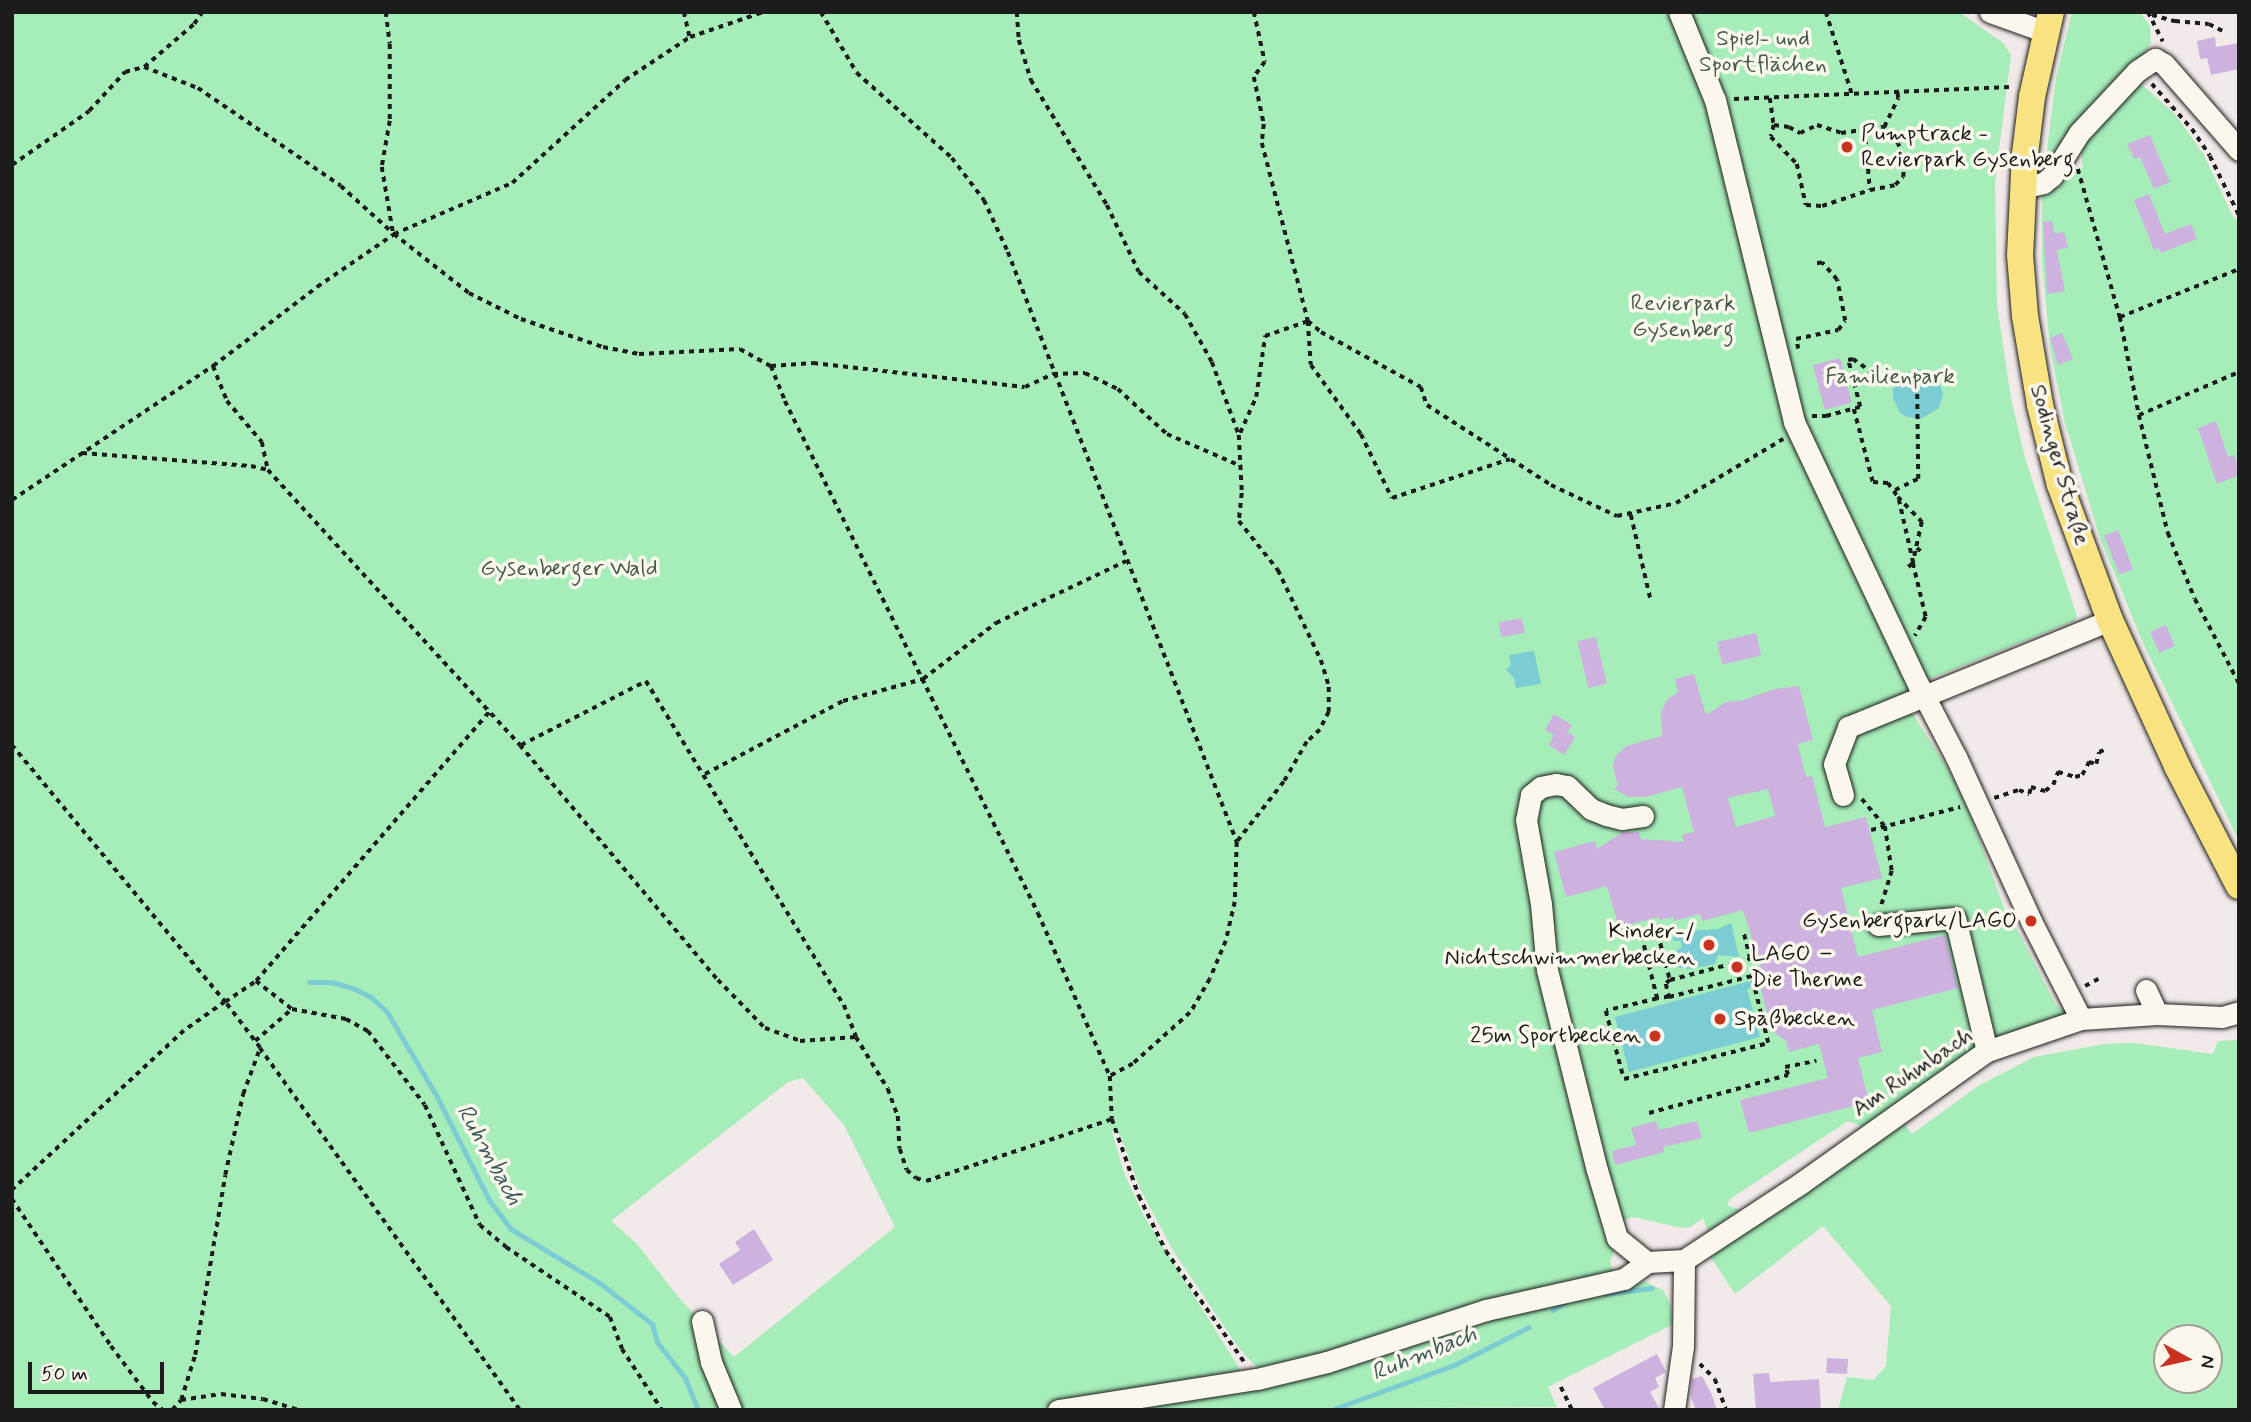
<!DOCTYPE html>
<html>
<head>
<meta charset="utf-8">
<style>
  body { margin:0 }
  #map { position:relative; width:2251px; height:1422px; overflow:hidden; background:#f2e9e9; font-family:Mynerve,sans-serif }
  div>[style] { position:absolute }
  .green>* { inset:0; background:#a6edba }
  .water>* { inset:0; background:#7ccdd3 }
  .stream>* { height:5px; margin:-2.5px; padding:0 2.5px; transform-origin:2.5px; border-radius:2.5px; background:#7ccdd3 }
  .building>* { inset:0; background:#cdb1df; transform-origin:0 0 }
  .path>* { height:3.5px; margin-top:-1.75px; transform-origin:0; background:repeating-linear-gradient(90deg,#1c1c1c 0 5px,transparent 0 10px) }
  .roads { filter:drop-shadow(0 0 2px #1c1c1c) drop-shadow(0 0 2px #1c1c1c) }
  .minor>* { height:21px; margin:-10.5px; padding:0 10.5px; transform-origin:10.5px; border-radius:10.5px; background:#fbf7ec }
  .major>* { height:26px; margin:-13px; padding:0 13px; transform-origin:13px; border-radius:13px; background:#f8e281 }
  .dots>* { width:19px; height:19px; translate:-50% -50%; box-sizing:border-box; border:4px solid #fbf7ec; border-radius:50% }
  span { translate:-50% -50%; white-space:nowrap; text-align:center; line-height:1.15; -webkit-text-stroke:7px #fbf7ec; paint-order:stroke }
  .park-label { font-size:23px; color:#455b4b }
  .poi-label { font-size:23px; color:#1c1c1c }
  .left { translate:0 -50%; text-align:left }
  .right { translate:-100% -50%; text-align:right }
  .street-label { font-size:23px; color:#1c1c1c }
  .water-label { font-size:24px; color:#3e5a5c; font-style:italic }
  .frame { position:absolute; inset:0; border:14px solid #1c1c1c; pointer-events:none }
  .north { position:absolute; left:2153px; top:1324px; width:70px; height:70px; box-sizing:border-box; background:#fbf7ec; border:2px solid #a29f99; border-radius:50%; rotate:98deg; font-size:19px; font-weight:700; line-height:28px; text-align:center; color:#1c1c1c }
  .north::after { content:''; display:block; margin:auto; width:24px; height:32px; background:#c8321e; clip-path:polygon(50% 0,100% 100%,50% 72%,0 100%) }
  .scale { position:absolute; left:28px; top:1362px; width:136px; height:32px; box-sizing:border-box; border:4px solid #1c1c1c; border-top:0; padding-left:9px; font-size:21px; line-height:24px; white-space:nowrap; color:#1c1c1c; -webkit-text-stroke:5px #fbf7ec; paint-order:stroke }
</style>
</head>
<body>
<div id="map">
  <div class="green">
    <div style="clip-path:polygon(evenodd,12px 12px,1959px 12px,2002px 42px,2011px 55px,1995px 182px,1997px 305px,2011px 398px,2025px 458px,2077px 616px,2074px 621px,1907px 688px,1902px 697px,1948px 769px,1970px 814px,2010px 924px,2017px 929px,2056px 1005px,2069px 1014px,2037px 1023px,1995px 1040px,1864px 1127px,1848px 1121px,1730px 1199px,1727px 1205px,1740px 1210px,1708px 1231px,1703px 1218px,1690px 1227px,1681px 1228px,1634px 1217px,1624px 1220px,1628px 1234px,1612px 1239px,1614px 1253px,1610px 1261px,1615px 1278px,1346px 1353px,1258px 1369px,1238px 1347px,1174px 1252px,1140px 1189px,1121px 1136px,1112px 1131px,1124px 1173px,1144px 1216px,1241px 1371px,1062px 1410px,12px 1410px,12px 12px,803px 1078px,844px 1125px,895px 1227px,734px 1357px,680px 1299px,636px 1243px,611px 1221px,788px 1082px,803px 1078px)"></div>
    <div style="clip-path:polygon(2072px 12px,2140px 12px,2150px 26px,2151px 43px,2138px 63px,2044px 174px,2056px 78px)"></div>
    <div style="clip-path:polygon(2139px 82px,2174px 113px,2204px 155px,2234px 219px,2239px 217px,2239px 841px,2143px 643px,2100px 538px,2065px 423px,2050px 347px,2042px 263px,2042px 195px,2064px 175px,2083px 168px,2080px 146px)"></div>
    <div style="clip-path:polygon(evenodd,2239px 1040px,2239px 1410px,1838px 1410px,1847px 1377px,1873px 1380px,1886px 1366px,1891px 1306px,1823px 1226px,1735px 1294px,1710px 1256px,1901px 1119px,1912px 1134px,1978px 1086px,2034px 1057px,2104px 1044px,2134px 1043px,2213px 1054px,2218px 1041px,2239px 1040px,2167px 1338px,2209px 1338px,2209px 1380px,2167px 1380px,2167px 1338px)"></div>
    <div style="clip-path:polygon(1646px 1282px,1663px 1290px,1670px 1303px,1674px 1324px,1548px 1387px,1557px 1407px,1079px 1410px,1136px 1399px,1546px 1300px)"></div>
  </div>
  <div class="water">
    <div style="clip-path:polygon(1917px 369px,1925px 370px,1938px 379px,1943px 394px,1939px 408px,1921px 419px,1907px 417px,1900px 413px,1893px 398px,1893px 389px,1902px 374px)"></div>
    <div style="clip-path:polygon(1534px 651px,1541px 684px,1516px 688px,1514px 678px,1506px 670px,1511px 665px,1509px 655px)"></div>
    <div style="clip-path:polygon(1731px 923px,1739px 957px,1718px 955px,1715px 964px,1690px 969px,1679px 968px,1672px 962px,1674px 953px,1682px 946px,1680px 941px,1673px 941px,1673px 932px,1718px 929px)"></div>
    <div style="clip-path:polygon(1754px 980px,1756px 986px,1747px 989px,1760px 1037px,1629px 1072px,1615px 1017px)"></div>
  </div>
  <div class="stream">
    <div style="left:309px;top:982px;width:22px"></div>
    <div style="left:331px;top:982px;width:25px;rotate:16deg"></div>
    <div style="left:355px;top:989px;width:18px;rotate:27deg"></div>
    <div style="left:371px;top:997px;width:22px;rotate:43deg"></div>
    <div style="left:387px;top:1012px;width:99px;rotate:59.5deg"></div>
    <div style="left:437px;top:1097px;width:115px;rotate:63.2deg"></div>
    <div style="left:489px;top:1200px;width:36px;rotate:53deg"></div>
    <div style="left:511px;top:1229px;width:105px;rotate:31.4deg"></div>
    <div style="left:601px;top:1284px;width:65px;rotate:38.1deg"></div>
    <div style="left:652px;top:1324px;width:19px;rotate:74deg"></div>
    <div style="left:657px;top:1342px;width:46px;rotate:52.1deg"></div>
    <div style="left:685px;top:1378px;width:35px;rotate:68deg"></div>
    <div style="left:1604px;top:1294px;width:48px;rotate:-7.1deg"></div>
    <div style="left:1553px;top:1310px;width:14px;rotate:-36deg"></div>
    <div style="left:1331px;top:1410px;width:131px;rotate:-20.1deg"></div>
    <div style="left:1454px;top:1365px;width:84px;rotate:-26.9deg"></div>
  </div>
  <div class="building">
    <div style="clip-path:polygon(2215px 37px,2216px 47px,2239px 43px,2239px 69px,2211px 75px,2207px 58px,2200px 59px,2197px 41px)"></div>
    <div style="clip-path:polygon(2150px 135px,2170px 182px,2154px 189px,2140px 157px,2134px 159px,2127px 144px)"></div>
    <div style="clip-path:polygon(2149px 194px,2165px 234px,2191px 224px,2197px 239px,2161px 253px,2159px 248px,2154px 250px,2134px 200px)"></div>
    <div style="clip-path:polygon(2052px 221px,2055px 234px,2064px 232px,2068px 248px,2057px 250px,2065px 291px,2047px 294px,2043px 222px)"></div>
    <div style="clip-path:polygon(2062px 333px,2073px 359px,2058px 365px,2050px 338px)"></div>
    <div style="left:1840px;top:358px;width:46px;height:28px;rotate:75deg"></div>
    <div style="clip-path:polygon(2216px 421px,2228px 457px,2234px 455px,2239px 468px,2239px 475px,2217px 484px,2198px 428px)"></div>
    <div style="left:2118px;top:530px;width:42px;height:15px;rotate:69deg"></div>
    <div style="left:1522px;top:618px;width:15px;height:24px;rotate:79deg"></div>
    <div style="left:2166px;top:625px;width:23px;height:17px;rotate:67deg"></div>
    <div style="left:1756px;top:633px;width:23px;height:40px;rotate:77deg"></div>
    <div style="left:1596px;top:637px;width:48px;height:19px;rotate:77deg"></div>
    <div style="clip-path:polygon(evenodd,1694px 674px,1706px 715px,1726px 702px,1740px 701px,1775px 689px,1799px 686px,1813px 740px,1798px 744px,1806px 777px,1812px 776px,1825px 827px,1866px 817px,1882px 878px,1841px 888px,1858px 957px,1945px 935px,1958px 988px,1872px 1010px,1882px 1052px,1858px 1058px,1869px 1102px,1749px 1133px,1740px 1100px,1828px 1078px,1819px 1044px,1789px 1052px,1786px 1041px,1772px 1031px,1758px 979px,1764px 977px,1743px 910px,1702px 921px,1700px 914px,1674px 921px,1673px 917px,1660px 920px,1659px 917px,1619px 927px,1607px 886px,1566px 897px,1554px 852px,1595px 841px,1597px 849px,1623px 832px,1639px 832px,1641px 839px,1684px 842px,1682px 835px,1694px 832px,1682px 787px,1645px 797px,1629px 797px,1614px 789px,1618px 785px,1613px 767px,1615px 757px,1626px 746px,1662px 736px,1661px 712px,1667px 700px,1678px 692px,1675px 679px,1694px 674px,1768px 789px,1775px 816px,1736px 827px,1728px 798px,1768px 789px)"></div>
    <div style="clip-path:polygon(1554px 714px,1572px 725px,1567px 732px,1575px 737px,1564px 755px,1549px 745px,1554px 735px,1545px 730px)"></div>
    <div style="clip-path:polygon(1656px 1121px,1659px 1130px,1697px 1121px,1702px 1138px,1663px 1147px,1664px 1152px,1615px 1165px,1612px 1151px,1636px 1145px,1631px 1128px)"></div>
    <div style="clip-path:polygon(754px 1229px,773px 1260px,733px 1285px,719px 1264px,740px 1250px,735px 1242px)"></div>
    <div style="clip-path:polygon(1657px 1354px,1666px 1372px,1655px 1378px,1659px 1387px,1650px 1392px,1660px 1410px,1605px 1410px,1593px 1388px)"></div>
    <div style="left:1827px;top:1358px;width:21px;height:15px;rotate:3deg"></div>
    <div style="clip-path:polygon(1769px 1373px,1770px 1382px,1819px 1379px,1821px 1410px,1756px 1410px,1753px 1374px)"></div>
    <div style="clip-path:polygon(1702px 1376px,1712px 1395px,1717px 1410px,1696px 1410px,1691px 1397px,1692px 1379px)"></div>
  </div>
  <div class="path">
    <div style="left:386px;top:12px;width:32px;rotate:83deg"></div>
    <div style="left:390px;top:44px;width:77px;rotate:90deg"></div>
    <div style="left:390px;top:121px;width:47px;rotate:99.9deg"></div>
    <div style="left:382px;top:167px;width:66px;rotate:80.4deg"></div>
    <div style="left:684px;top:12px;width:26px;rotate:77deg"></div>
    <div style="left:821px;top:12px;width:71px;rotate:59.5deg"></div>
    <div style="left:857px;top:73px;width:127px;rotate:41.8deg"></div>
    <div style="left:952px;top:158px;width:53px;rotate:52.7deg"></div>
    <div style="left:984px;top:200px;width:57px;rotate:65.2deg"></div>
    <div style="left:1008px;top:252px;width:633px;rotate:68.79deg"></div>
    <div style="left:1237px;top:842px;width:60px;rotate:91.9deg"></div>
    <div style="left:1235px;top:902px;width:40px;rotate:103deg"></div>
    <div style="left:1226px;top:941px;width:41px;rotate:112.8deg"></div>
    <div style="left:1210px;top:979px;width:39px;rotate:120deg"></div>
    <div style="left:1190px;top:1013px;width:76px;rotate:138.2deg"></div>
    <div style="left:1133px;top:1064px;width:26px;rotate:152deg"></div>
    <div style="left:1110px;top:1076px;width:43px;rotate:87.3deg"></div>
    <div style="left:1112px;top:1119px;width:82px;rotate:70.7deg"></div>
    <div style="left:1139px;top:1196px;width:61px;rotate:63.9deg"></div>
    <div style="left:1166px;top:1251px;width:137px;rotate:54.8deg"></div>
    <div style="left:1017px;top:12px;width:28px;rotate:86deg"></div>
    <div style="left:1019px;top:40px;width:42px;rotate:73.3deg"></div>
    <div style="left:1031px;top:80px;width:146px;rotate:58.7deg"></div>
    <div style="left:1107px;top:205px;width:74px;rotate:64.5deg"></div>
    <div style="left:1139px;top:272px;width:62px;rotate:42.4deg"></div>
    <div style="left:1185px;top:314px;width:55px;rotate:60.6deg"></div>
    <div style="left:1212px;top:362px;width:78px;rotate:69.7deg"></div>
    <div style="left:1239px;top:435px;width:58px;rotate:87deg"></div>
    <div style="left:1242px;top:493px;width:28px;rotate:96deg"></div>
    <div style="left:1239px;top:521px;width:63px;rotate:51.5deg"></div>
    <div style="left:1278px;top:570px;width:100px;rotate:64.5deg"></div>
    <div style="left:1321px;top:660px;width:28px;rotate:73deg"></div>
    <div style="left:1329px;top:687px;width:25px;rotate:90deg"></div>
    <div style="left:1329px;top:712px;width:20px;rotate:117deg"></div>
    <div style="left:1320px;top:730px;width:18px;rotate:137deg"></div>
    <div style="left:1307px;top:742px;width:46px;rotate:119.9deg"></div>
    <div style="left:1284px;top:782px;width:76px;rotate:128.1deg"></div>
    <div style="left:1254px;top:12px;width:51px;rotate:77.6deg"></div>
    <div style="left:1265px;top:62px;width:19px;rotate:126deg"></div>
    <div style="left:1254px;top:77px;width:48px;rotate:78deg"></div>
    <div style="left:1264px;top:124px;width:19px;rotate:96deg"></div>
    <div style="left:1262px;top:143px;width:184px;rotate:75.5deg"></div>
    <div style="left:1308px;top:321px;width:17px;rotate:40deg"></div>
    <div style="left:1321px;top:332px;width:114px;rotate:28.8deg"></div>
    <div style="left:1421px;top:387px;width:19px;rotate:72deg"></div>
    <div style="left:1427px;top:405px;width:148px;rotate:32.8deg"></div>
    <div style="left:1551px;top:485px;width:73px;rotate:25.2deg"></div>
    <div style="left:1617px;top:516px;width:60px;rotate:-12.4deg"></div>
    <div style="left:1676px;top:503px;width:125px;rotate:-30.9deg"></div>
    <div style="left:1826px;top:12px;width:86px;rotate:72.4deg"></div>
    <div style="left:2148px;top:12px;width:33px;rotate:63deg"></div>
    <div style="left:2152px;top:15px;width:24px;rotate:15deg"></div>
    <div style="left:2175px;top:21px;width:34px;rotate:5deg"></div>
    <div style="left:2209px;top:24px;width:16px;rotate:27deg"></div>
    <div style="left:144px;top:67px;width:58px;rotate:21.3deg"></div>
    <div style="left:198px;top:88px;width:173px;rotate:34.4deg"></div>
    <div style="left:341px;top:186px;width:72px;rotate:42.2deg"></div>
    <div style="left:394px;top:234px;width:95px;rotate:38.2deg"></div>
    <div style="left:469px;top:293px;width:58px;rotate:26.6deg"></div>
    <div style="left:521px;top:319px;width:87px;rotate:18.9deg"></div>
    <div style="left:603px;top:347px;width:37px;rotate:11deg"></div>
    <div style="left:639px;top:354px;width:101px;rotate:-2.8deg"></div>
    <div style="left:740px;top:349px;width:35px;rotate:29deg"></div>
    <div style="left:771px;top:366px;width:38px;rotate:68deg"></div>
    <div style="left:785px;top:401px;width:571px;rotate:63.7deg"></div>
    <div style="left:1038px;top:913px;width:178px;rotate:66.2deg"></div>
    <div style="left:2152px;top:84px;width:60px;rotate:48.4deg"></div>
    <div style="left:2192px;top:129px;width:32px;rotate:56deg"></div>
    <div style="left:2210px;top:156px;width:66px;rotate:63.8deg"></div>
    <div style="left:1770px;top:98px;width:27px;rotate:82deg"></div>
    <div style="left:1774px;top:125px;width:15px;rotate:8deg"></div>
    <div style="left:1789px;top:127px;width:13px;rotate:29deg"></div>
    <div style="left:1800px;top:133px;width:19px;rotate:-25deg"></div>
    <div style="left:1817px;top:125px;width:25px;rotate:18deg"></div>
    <div style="left:1841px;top:133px;width:43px;rotate:-7.9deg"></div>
    <div style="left:1884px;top:127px;width:32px;rotate:-64deg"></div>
    <div style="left:1898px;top:98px;width:6px;rotate:-99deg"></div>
    <div style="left:1734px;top:99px;width:276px;rotate:-2.5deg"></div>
    <div style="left:1774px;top:125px;width:12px;rotate:104deg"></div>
    <div style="left:1771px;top:137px;width:37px;rotate:46deg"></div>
    <div style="left:1797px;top:164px;width:42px;rotate:77.6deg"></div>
    <div style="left:1806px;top:205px;width:16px;rotate:4deg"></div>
    <div style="left:1822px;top:206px;width:51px;rotate:-18.4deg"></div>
    <div style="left:1865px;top:129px;width:61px;rotate:85.3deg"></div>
    <div style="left:1870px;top:190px;width:25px;rotate:-11deg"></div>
    <div style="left:1895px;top:185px;width:11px;rotate:-45deg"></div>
    <div style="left:1903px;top:177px;width:11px;rotate:-85deg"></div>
    <div style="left:1904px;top:166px;width:23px;rotate:-105deg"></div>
    <div style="left:1898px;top:144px;width:22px;rotate:-129deg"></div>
    <div style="left:12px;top:165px;width:94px;rotate:-35deg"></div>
    <div style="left:89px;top:111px;width:53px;rotate:-47.3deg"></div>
    <div style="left:125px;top:72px;width:20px;rotate:-15deg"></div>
    <div style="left:144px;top:67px;width:66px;rotate:-40.7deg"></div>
    <div style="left:194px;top:24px;width:14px;rotate:-56deg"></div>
    <div style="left:2078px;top:169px;width:154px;rotate:74.2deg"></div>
    <div style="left:2120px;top:317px;width:128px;rotate:-22deg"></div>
    <div style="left:2120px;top:317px;width:100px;rotate:79deg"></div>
    <div style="left:2139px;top:415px;width:109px;rotate:-23.3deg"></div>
    <div style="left:1798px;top:349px;width:10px;rotate:-101deg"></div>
    <div style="left:1796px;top:339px;width:43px;rotate:-12.1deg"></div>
    <div style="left:1838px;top:330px;width:11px;rotate:-52deg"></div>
    <div style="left:1845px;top:321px;width:42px;rotate:-101deg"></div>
    <div style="left:1837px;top:280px;width:23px;rotate:-131deg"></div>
    <div style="left:1822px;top:263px;width:9px;rotate:174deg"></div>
    <div style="left:213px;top:366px;width:38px;rotate:68deg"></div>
    <div style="left:227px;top:401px;width:54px;rotate:49.5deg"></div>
    <div style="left:262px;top:442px;width:29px;rotate:78deg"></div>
    <div style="left:771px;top:366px;width:42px;rotate:-4.1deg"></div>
    <div style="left:813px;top:363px;width:213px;rotate:6.5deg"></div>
    <div style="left:1025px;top:387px;width:31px;rotate:-25deg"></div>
    <div style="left:1053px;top:374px;width:32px;rotate:-2deg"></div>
    <div style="left:1085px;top:373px;width:37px;rotate:26deg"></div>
    <div style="left:1118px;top:389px;width:67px;rotate:42.6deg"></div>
    <div style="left:1167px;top:434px;width:81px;rotate:23.4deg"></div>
    <div style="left:1854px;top:409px;width:75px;rotate:75.4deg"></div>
    <div style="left:1873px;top:482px;width:15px;rotate:4deg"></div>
    <div style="left:1888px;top:483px;width:17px;rotate:54deg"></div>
    <div style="left:2139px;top:415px;width:122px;rotate:76.2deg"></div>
    <div style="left:2168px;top:533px;width:71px;rotate:67.8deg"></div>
    <div style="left:2195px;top:599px;width:95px;rotate:62.4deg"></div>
    <div style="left:1812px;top:416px;width:14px"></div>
    <div style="left:1826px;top:416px;width:35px;rotate:-15deg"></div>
    <div style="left:1860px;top:407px;width:49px;rotate:-104.3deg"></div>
    <div style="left:1848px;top:360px;width:5px;rotate:-11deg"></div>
    <div style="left:1853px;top:359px;width:33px;rotate:35deg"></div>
    <div style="left:1240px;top:433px;width:39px;rotate:-66deg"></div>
    <div style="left:1256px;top:397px;width:62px;rotate:-81.6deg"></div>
    <div style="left:1265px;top:336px;width:46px;rotate:-19.2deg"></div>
    <div style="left:1308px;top:321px;width:44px;rotate:86.1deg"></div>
    <div style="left:1311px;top:365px;width:85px;rotate:54.1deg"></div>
    <div style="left:1361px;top:434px;width:71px;rotate:64.2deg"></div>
    <div style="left:1392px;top:498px;width:124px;rotate:-18.3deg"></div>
    <div style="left:82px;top:453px;width:169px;rotate:4.4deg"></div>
    <div style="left:251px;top:466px;width:17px;rotate:13deg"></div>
    <div style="left:268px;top:470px;width:373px;rotate:47.5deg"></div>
    <div style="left:520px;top:745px;width:307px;rotate:49.9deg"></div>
    <div style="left:718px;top:980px;width:67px;rotate:45.6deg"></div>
    <div style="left:765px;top:1028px;width:37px;rotate:20deg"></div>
    <div style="left:800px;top:1041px;width:56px;rotate:-4.1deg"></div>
    <div style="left:1895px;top:490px;width:25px;rotate:-26deg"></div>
    <div style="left:1918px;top:479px;width:86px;rotate:-90.7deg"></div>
    <div style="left:12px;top:500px;width:242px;rotate:-33.7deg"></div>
    <div style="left:213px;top:366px;width:131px;rotate:-37.2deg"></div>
    <div style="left:317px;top:287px;width:93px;rotate:-34.5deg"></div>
    <div style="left:394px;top:234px;width:129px;rotate:-23.4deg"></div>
    <div style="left:512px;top:183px;width:153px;rotate:-42.3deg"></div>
    <div style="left:625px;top:80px;width:78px;rotate:-33.5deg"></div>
    <div style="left:690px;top:37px;width:77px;rotate:-18.9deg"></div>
    <div style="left:1631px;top:515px;width:88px;rotate:76.9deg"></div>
    <div style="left:1917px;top:548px;width:9px;rotate:41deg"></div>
    <div style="left:1908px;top:567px;width:6px;rotate:-39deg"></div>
    <div style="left:1913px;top:563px;width:68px;rotate:-102.8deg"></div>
    <div style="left:1898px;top:497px;width:35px;rotate:46deg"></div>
    <div style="left:1922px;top:522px;width:42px;rotate:102.4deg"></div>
    <div style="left:1913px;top:563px;width:56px;rotate:76.5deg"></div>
    <div style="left:1926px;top:617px;width:22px;rotate:120deg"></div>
    <div style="left:12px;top:745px;width:334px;rotate:50.3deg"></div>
    <div style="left:225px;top:1002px;width:50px;rotate:144.7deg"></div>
    <div style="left:184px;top:1031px;width:234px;rotate:137.2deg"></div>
    <div style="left:521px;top:745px;width:140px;rotate:-27.1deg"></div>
    <div style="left:646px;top:681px;width:380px;rotate:58.6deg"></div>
    <div style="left:844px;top:1005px;width:34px;rotate:69deg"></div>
    <div style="left:856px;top:1037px;width:61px;rotate:58.4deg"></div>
    <div style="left:888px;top:1089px;width:29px;rotate:70deg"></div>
    <div style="left:898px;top:1116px;width:33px;rotate:87deg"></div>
    <div style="left:900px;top:1149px;width:22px;rotate:72deg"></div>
    <div style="left:907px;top:1170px;width:12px;rotate:42deg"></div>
    <div style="left:916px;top:1178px;width:10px;rotate:17deg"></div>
    <div style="left:926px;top:1181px;width:196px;rotate:-18.4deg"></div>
    <div style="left:705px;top:774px;width:156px;rotate:-27.9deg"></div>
    <div style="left:843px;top:701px;width:83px;rotate:-15.4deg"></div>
    <div style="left:923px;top:679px;width:92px;rotate:-37.5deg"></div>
    <div style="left:996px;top:623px;width:144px;rotate:-25.5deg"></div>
    <div style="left:1994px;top:798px;width:26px;rotate:-18deg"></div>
    <div style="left:2019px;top:790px;width:11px;rotate:22deg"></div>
    <div style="left:2029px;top:794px;width:7px;rotate:-74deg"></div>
    <div style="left:2031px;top:787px;width:15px;rotate:16deg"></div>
    <div style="left:2045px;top:791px;width:10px;rotate:-37deg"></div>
    <div style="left:2053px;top:785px;width:14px;rotate:-69deg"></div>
    <div style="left:2058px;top:772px;width:18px;rotate:16deg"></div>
    <div style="left:2075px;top:777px;width:7px;rotate:-16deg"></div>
    <div style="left:2082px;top:775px;width:15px;rotate:-62deg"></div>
    <div style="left:2089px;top:762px;width:7px;rotate:16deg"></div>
    <div style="left:2096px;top:764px;width:12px;rotate:-76deg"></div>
    <div style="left:2099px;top:752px;width:9px;rotate:-21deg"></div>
    <div style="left:1862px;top:799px;width:35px;rotate:50deg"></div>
    <div style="left:1885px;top:826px;width:46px;rotate:81.2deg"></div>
    <div style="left:1892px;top:871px;width:37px;rotate:107deg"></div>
    <div style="left:1871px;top:830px;width:92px;rotate:-14.5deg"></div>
    <div style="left:1670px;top:980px;width:6px;rotate:135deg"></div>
    <div style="left:1666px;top:984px;width:13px;rotate:77deg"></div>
    <div style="left:1669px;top:997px;width:94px;rotate:-14.2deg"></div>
    <div style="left:1760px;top:974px;width:13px;rotate:-108deg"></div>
    <div style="left:1756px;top:962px;width:6px;rotate:-149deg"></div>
    <div style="left:256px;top:981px;width:46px;rotate:37.9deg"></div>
    <div style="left:292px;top:1009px;width:55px;rotate:10.5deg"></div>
    <div style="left:346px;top:1019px;width:25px;rotate:29deg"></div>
    <div style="left:368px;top:1031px;width:93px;rotate:52.4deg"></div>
    <div style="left:425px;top:1105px;width:132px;rotate:65.4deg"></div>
    <div style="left:480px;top:1225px;width:34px;rotate:40deg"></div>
    <div style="left:506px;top:1247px;width:125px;rotate:33.9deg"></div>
    <div style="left:610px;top:1317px;width:34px;rotate:69deg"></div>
    <div style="left:622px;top:1349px;width:73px;rotate:56.7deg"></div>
    <div style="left:2085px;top:986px;width:19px;rotate:-28deg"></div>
    <div style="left:1669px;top:997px;width:12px;rotate:171deg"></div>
    <div style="left:1657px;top:999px;width:66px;rotate:-104deg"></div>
    <div style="left:1641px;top:935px;width:17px;rotate:-3deg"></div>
    <div style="left:1658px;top:934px;width:48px;rotate:75.4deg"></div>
    <div style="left:1670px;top:980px;width:83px;rotate:-14.7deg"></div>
    <div style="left:1750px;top:959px;width:29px;rotate:-104deg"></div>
    <div style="left:1657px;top:999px;width:52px;rotate:166.8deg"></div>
    <div style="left:1606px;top:1011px;width:70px;rotate:75.2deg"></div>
    <div style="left:1624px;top:1079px;width:148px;rotate:-14deg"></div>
    <div style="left:1768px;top:1043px;width:55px;rotate:-103.8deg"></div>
    <div style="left:255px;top:1041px;width:49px;rotate:-40.9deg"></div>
    <div style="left:260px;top:1048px;width:446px;rotate:54.3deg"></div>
    <div style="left:1649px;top:1113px;width:144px;rotate:-15.3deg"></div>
    <div style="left:1788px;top:1075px;width:9px;rotate:-111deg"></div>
    <div style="left:1785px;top:1067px;width:32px;rotate:-11deg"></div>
    <div style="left:12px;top:1199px;width:177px;rotate:56deg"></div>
    <div style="left:111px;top:1346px;width:70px;rotate:53.1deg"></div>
    <div style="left:153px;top:1402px;width:13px;rotate:39deg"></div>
    <div style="left:1700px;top:1364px;width:21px;rotate:45deg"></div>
    <div style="left:1715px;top:1379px;width:33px;rotate:70deg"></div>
    <div style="left:1561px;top:1387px;width:25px;rotate:64deg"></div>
    <div style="left:181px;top:1400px;width:40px;rotate:-8.5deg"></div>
    <div style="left:221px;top:1394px;width:42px;rotate:6.8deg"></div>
    <div style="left:263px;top:1399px;width:38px;rotate:17deg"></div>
    <div style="left:172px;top:1410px;width:13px;rotate:-48deg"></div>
    <div style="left:181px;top:1400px;width:47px;rotate:-72.7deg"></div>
    <div style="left:195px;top:1355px;width:182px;rotate:-80.5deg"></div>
    <div style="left:225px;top:1175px;width:83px;rotate:-77.5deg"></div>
    <div style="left:243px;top:1094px;width:49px;rotate:-69.7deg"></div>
    <div style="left:260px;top:1048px;width:58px;rotate:-127.3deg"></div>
    <div style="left:225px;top:1002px;width:37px;rotate:-34deg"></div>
    <div style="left:256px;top:981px;width:356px;rotate:-49.1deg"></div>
  </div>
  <div class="roads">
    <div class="minor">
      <div style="left:1679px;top:12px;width:95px;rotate:67.8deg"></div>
      <div style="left:1715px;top:100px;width:332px;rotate:76.2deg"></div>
      <div style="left:1794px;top:422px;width:292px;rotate:64.7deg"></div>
      <div style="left:1919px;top:686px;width:80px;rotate:62.5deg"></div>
      <div style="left:1956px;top:757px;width:180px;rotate:65.4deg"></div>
      <div style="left:2031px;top:921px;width:110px;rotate:63deg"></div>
      <div style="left:1990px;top:12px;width:59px;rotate:19.7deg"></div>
      <div style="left:2022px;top:188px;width:22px;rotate:-13deg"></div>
      <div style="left:2043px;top:183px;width:11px;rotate:-38deg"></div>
      <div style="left:2052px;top:176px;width:51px;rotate:-57.9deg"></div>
      <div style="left:2079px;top:133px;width:85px;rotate:-46.9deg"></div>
      <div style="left:2137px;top:71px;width:22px;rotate:-34deg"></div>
      <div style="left:2155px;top:59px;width:10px;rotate:29deg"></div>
      <div style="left:2164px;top:64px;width:114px;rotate:48.9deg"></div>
      <div style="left:1843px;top:795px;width:32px;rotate:-106deg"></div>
      <div style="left:1834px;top:764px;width:40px;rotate:-69deg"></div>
      <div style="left:1848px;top:727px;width:283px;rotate:-22.2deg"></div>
      <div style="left:1643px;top:816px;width:21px;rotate:172deg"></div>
      <div style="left:1622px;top:819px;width:16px;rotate:-166deg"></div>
      <div style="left:1606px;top:815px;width:16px;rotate:-158deg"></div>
      <div style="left:1591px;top:809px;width:33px;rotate:-136deg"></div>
      <div style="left:1567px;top:786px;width:11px;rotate:-170deg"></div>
      <div style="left:1556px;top:784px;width:15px;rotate:169deg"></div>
      <div style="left:1541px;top:787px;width:13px;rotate:141deg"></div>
      <div style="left:1531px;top:795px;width:25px;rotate:101deg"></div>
      <div style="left:1526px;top:820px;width:85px;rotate:79.9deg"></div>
      <div style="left:1541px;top:904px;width:66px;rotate:84.8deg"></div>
      <div style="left:1547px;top:970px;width:206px;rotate:76deg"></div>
      <div style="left:1597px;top:1170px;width:71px;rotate:73.6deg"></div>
      <div style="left:1617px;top:1238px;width:38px;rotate:39deg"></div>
      <div style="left:1878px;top:925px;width:77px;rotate:-5.2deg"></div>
      <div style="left:1955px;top:918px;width:137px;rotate:76.5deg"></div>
      <div style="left:2146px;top:990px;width:26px;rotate:65deg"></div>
      <div style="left:1647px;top:1262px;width:37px;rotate:-3deg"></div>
      <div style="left:1684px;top:1260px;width:140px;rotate:-33.3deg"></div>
      <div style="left:1801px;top:1183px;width:228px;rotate:-35.4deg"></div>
      <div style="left:1987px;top:1051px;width:99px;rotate:-18.8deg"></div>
      <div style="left:2081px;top:1019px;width:76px;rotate:-3.8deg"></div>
      <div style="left:2157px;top:1014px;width:65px;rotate:2.6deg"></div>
      <div style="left:2222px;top:1017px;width:18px;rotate:-16deg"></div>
      <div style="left:702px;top:1321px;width:42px;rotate:77.6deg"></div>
      <div style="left:711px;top:1362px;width:52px;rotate:67.4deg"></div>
      <div style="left:1058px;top:1410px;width:201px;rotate:-8.9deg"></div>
      <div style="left:1257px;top:1379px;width:72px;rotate:-13.7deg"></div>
      <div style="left:1327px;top:1362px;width:167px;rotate:-18.1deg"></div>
      <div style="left:1486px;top:1310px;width:141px;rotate:-12.7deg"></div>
      <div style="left:1624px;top:1279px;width:29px;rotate:-36deg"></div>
      <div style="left:1674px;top:1410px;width:65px;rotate:-82deg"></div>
      <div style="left:1683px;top:1346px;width:86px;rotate:-89.3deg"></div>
    </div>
    <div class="major">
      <div style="left:2051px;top:12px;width:87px;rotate:102.6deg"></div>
      <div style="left:2032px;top:97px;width:57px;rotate:97deg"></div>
      <div style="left:2025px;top:154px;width:101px;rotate:92.8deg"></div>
      <div style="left:2020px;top:255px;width:61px;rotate:85.3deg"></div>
      <div style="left:2025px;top:316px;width:90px;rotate:80.4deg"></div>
      <div style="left:2040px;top:405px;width:82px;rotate:76deg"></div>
      <div style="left:2060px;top:485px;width:144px;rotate:69.7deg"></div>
      <div style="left:2110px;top:620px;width:161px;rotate:65.3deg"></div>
      <div style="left:2177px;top:766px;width:135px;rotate:62.7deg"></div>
    </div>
  </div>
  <div class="dots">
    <div style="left:1847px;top:147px;background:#c8321e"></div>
    <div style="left:2031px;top:921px;background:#c8321e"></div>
    <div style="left:1709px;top:945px;background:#c8321e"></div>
    <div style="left:1737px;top:967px;background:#c8321e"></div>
    <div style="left:1720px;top:1019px;background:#c8321e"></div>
    <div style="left:1655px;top:1036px;background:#c8321e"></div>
  </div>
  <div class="park-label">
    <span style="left:1763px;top:52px">Spiel- und<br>Sportflächen</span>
    <span style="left:1683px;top:317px">Revierpark<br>Gysenberg</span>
    <span style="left:1890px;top:377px">Familienpark</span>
    <span style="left:569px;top:569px">Gysenberger Wald</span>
  </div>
  <div class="poi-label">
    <span class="left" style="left:1861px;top:147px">Pumptrack -<br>Revierpark Gysenberg</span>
    <span class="right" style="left:2017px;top:921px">Gysenbergpark/LAGO</span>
    <span class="right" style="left:1695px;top:945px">Kinder-/<br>Nichtschwimmerbecken</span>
    <span class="left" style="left:1751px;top:967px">LAGO –<br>Die Therme</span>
    <span class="left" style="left:1734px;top:1019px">Spaßbecken</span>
    <span class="right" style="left:1641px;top:1036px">25m Sportbecken</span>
  </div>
  <div class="street-label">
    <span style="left:2059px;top:465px;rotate:74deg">Sodinger Straße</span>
    <span style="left:1913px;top:1073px;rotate:-34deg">Am Ruhmbach</span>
  </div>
  <div class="water-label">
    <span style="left:489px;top:1155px;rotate:61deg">Ruhmbach</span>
    <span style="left:1424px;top:1354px;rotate:-22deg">Ruhmbach</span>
  </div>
  <div class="frame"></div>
  <div class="north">N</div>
  <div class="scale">50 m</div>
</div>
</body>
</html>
